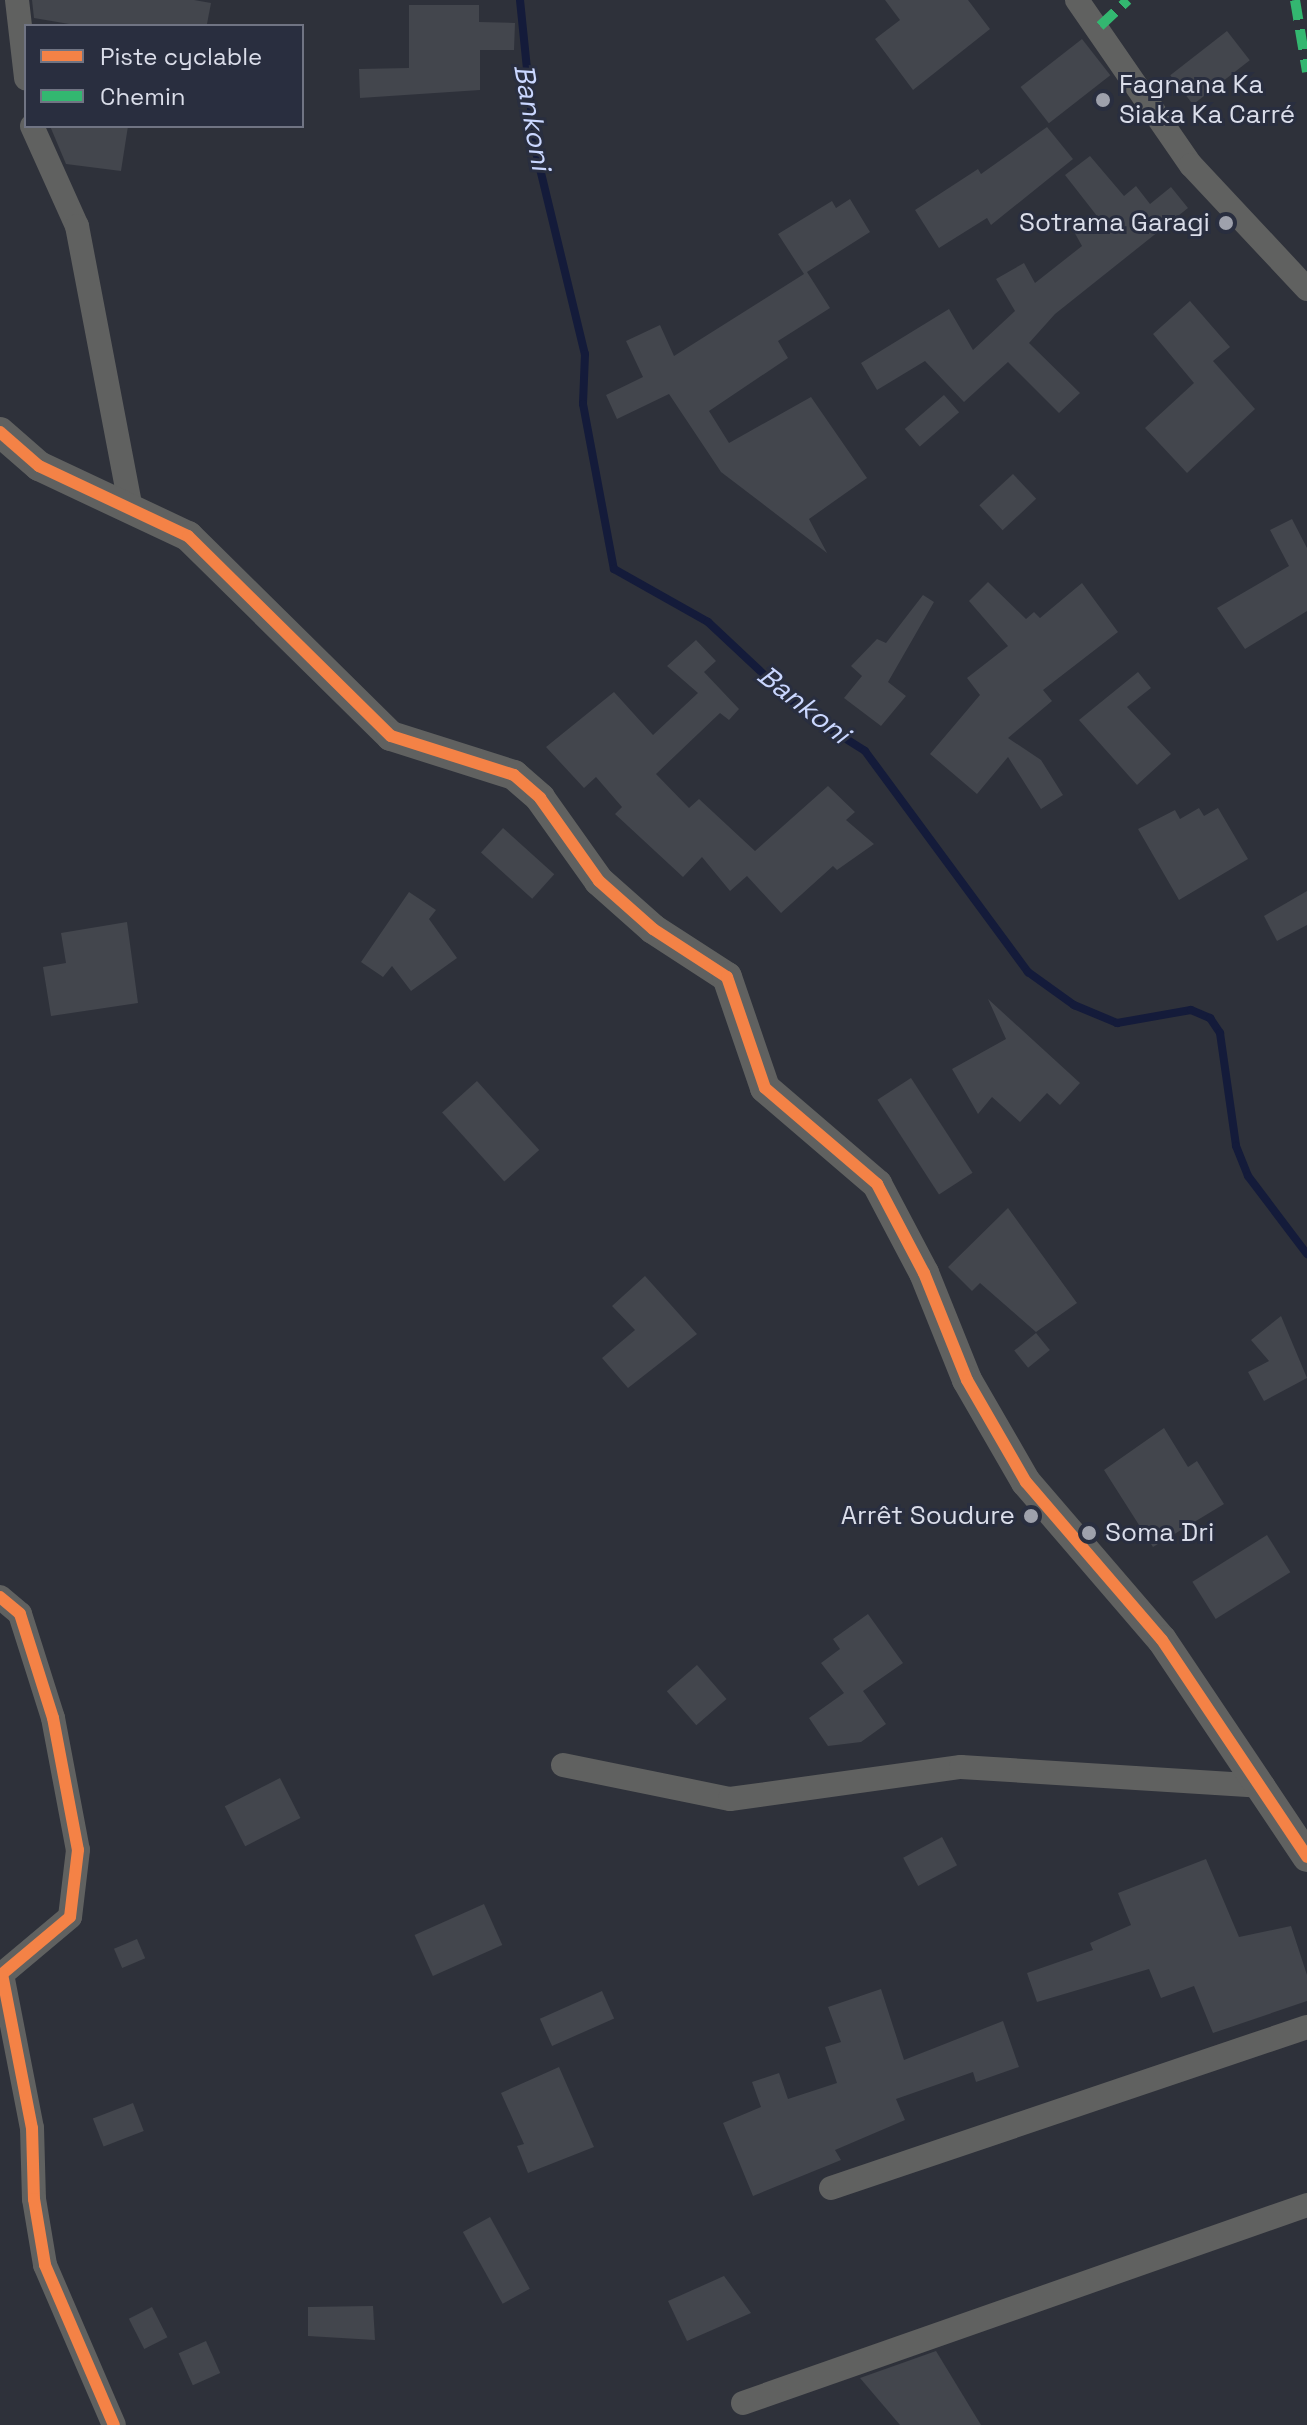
<!DOCTYPE html>
<html>
<head>
<meta charset="utf-8">
<style>
  body { margin:0 }
  #map { position:relative; width:1307px; height:2425px; overflow:hidden; background:#2e313a; font-family:"Space Grotesk",sans-serif }
  div>[style] { position:absolute }
  .stream>* { height:8px; margin:-4px; padding:0 4px; transform-origin:4px; border-radius:4px; background:#141b3a }
  .building>* { inset:0; background:#43464d; transform-origin:0 0 }
  .minor>* { height:24px; margin:-12px; padding:0 12px; transform-origin:12px; border-radius:12px; background:#606160 }
  .tertiary>* { height:30px; margin:-15px; padding:0 15px; transform-origin:15px; border-radius:15px; background:#606160 }
  .quiet>* { height:10px; margin-top:-5px; transform-origin:0; background:repeating-linear-gradient(90deg,#33b770 0 20px,transparent 0 30px) }
  .cycleway>* { height:12px; margin:-6px; padding:0 6px; transform-origin:6px; border-radius:6px; background:#f48246 }
  .dots>* { width:22px; height:22px; translate:-50% -50%; box-sizing:border-box; border:4px solid #292e3f; border-radius:50% }
  span { translate:-50% -50%; white-space:nowrap; text-align:center; line-height:1.15; -webkit-text-stroke:6px #292e3f; paint-order:stroke }
  .poi-label { font-size:26px; color:#dadde9 }
  .left { translate:0 -50%; text-align:left }
  .right { translate:-100% -50%; text-align:right }
  .water-label { font-size:28px; color:#cad7ff; font-style:italic }
  .legend { position:absolute; left:24px; top:24px; width:280px; height:104px; box-sizing:border-box; background:#292e3f; border:2px solid #707483; margin:0; padding:10px 14px; list-style:none; font-size:24px; color:#dadde9 }
  .legend li { display:flex; align-items:center; gap:16px; height:40px }
  .legend b { width:40px; border:2px solid #707483 }
</style>
</head>
<body>
<div id="map">
  <div class="stream">
    <div style="left:520px;top:0;width:149px;rotate:84.2deg"></div>
    <div style="left:535px;top:148px;width:212px;rotate:76.4deg"></div>
    <div style="left:585px;top:354px;width:50px;rotate:92.3deg"></div>
    <div style="left:583px;top:404px;width:168px;rotate:79.4deg"></div>
    <div style="left:614px;top:569px;width:108px;rotate:29.4deg"></div>
    <div style="left:708px;top:622px;width:133px;rotate:43.2deg"></div>
    <div style="left:805px;top:713px;width:71px;rotate:32.3deg"></div>
    <div style="left:865px;top:751px;width:275px;rotate:53.6deg"></div>
    <div style="left:1028px;top:972px;width:57px;rotate:35.7deg"></div>
    <div style="left:1074px;top:1005px;width:47px;rotate:22.7deg"></div>
    <div style="left:1117px;top:1023px;width:75px;rotate:-10deg"></div>
    <div style="left:1191px;top:1010px;width:21px;rotate:23deg"></div>
    <div style="left:1210px;top:1018px;width:18px;rotate:56deg"></div>
    <div style="left:1220px;top:1033px;width:114px;rotate:81.9deg"></div>
    <div style="left:1236px;top:1146px;width:32px;rotate:68deg"></div>
    <div style="left:1248px;top:1176px;width:98px;rotate:52.9deg"></div>
  </div>
  <div class="building">
    <div style="clip-path:polygon(32px 0,194px 0,211px 3px,207px 24px,81px 26px,34px 18px)"></div>
    <div style="clip-path:polygon(885px 0,968px 0,990px 29px,913px 90px,875px 39px,900px 20px)"></div>
    <div style="clip-path:polygon(409px 5px,479px 5px,479px 22px,515px 23px,514px 50px,480px 50px,480px 90px,360px 98px,359px 69px,409px 68px)"></div>
    <div style="left:1227px;top:31px;width:37px;height:72px;rotate:52deg"></div>
    <div style="left:1082px;top:39px;width:46px;height:78px;rotate:52deg"></div>
    <div style="clip-path:polygon(50px 126px,128px 126px,121px 171px,66px 164px)"></div>
    <div style="clip-path:polygon(1047px 127px,1073px 159px,991px 225px,987px 218px,939px 248px,915px 210px,978px 169px,981px 174px)"></div>
    <div style="clip-path:polygon(1090px 156px,1124px 196px,1136px 186px,1150px 204px,1171px 187px,1188px 208px,1055px 314px,1029px 343px,1080px 393px,1059px 413px,1008px 362px,964px 402px,925px 361px,877px 390px,861px 363px,949px 309px,973px 350px,1015px 311px,996px 279px,1024px 263px,1035px 283px,1082px 246px,1072px 228px,1097px 216px,1065px 175px)"></div>
    <div style="clip-path:polygon(850px 199px,870px 232px,807px 272px,830px 308px,778px 341px,788px 358px,709px 411px,729px 443px,811px 397px,867px 478px,809px 519px,827px 553px,721px 472px,669px 394px,617px 419px,606px 395px,643px 377px,626px 341px,660px 325px,674px 356px,804px 274px,778px 234px,832px 201px,836px 208px)"></div>
    <div style="clip-path:polygon(1190px 301px,1230px 347px,1213px 361px,1255px 409px,1187px 473px,1145px 428px,1194px 383px,1153px 334px)"></div>
    <div style="left:944px;top:395px;width:23px;height:52px;rotate:49deg"></div>
    <div style="left:1013px;top:474px;width:34px;height:46px;rotate:47deg"></div>
    <div style="clip-path:polygon(1292px 519px,1307px 548px,1307px 611px,1245px 649px,1217px 608px,1289px 566px,1270px 530px)"></div>
    <div style="clip-path:polygon(988px 582px,1026px 619px,1034px 612px,1040px 618px,1082px 583px,1118px 632px,1043px 690px,1052px 701px,1008px 738px,1041px 760px,1063px 795px,1041px 809px,1008px 757px,977px 794px,930px 754px,980px 695px,967px 678px,1008px 646px,969px 601px)"></div>
    <div style="clip-path:polygon(923px 595px,934px 602px,888px 682px,906px 696px,881px 726px,844px 698px,862px 676px,851px 666px,877px 639px,886px 643px)"></div>
    <div style="clip-path:polygon(696px 640px,716px 661px,704px 672px,739px 709px,729px 720px,720px 713px,656px 774px,689px 808px,699px 799px,755px 851px,828px 786px,855px 812px,846px 820px,874px 844px,837px 870px,833px 866px,781px 913px,747px 876px,730px 891px,702px 857px,683px 877px,615px 814px,622px 807px,596px 777px,584px 788px,546px 747px,614px 692px,653px 735px,698px 693px,667px 666px)"></div>
    <div style="clip-path:polygon(1138px 672px,1151px 688px,1127px 707px,1171px 754px,1137px 785px,1079px 720px)"></div>
    <div style="clip-path:polygon(1199px 808px,1204px 816px,1218px 808px,1248px 859px,1179px 900px,1138px 829px,1175px 810px,1180px 819px)"></div>
    <div style="left:503px;top:828px;width:69px;height:33px;rotate:42deg"></div>
    <div style="clip-path:polygon(1307px 891px,1307px 925px,1277px 941px,1264px 916px)"></div>
    <div style="clip-path:polygon(409px 892px,436px 910px,429px 919px,457px 958px,411px 991px,392px 966px,383px 977px,361px 962px)"></div>
    <div style="clip-path:polygon(127px 922px,138px 1003px,51px 1016px,43px 967px,66px 963px,61px 933px)"></div>
    <div style="clip-path:polygon(988px 999px,1080px 1083px,1060px 1105px,1047px 1093px,1020px 1122px,992px 1097px,978px 1114px,952px 1069px,1006px 1039px)"></div>
    <div style="left:911px;top:1078px;width:113px;height:40px;rotate:57deg"></div>
    <div style="left:477px;top:1081px;width:93px;height:47px;rotate:48deg"></div>
    <div style="clip-path:polygon(1008px 1208px,1077px 1303px,1036px 1332px,980px 1283px,972px 1291px,948px 1267px)"></div>
    <div style="clip-path:polygon(645px 1276px,697px 1334px,628px 1388px,602px 1358px,635px 1330px,612px 1306px)"></div>
    <div style="clip-path:polygon(1281px 1316px,1307px 1378px,1264px 1401px,1248px 1372px,1269px 1361px,1251px 1340px)"></div>
    <div style="left:1036px;top:1333px;width:22px;height:28px;rotate:51deg"></div>
    <div style="clip-path:polygon(1164px 1428px,1188px 1467px,1197px 1461px,1224px 1504px,1153px 1547px,1104px 1470px)"></div>
    <div style="left:1267px;top:1535px;width:44px;height:88px;rotate:58deg"></div>
    <div style="clip-path:polygon(868px 1614px,903px 1663px,863px 1691px,886px 1724px,861px 1742px,828px 1746px,809px 1718px,844px 1693px,821px 1663px,840px 1649px,833px 1639px)"></div>
    <div style="left:697px;top:1665px;width:45px;height:40px;rotate:49deg"></div>
    <div style="left:280px;top:1778px;width:45px;height:62px;rotate:63deg"></div>
    <div style="left:942px;top:1837px;width:32px;height:44px;rotate:62deg"></div>
    <div style="clip-path:polygon(1206px 1859px,1239px 1937px,1291px 1926px,1307px 1975px,1307px 2001px,1213px 2033px,1194px 1986px,1161px 1998px,1149px 1969px,1037px 2002px,1027px 1973px,1093px 1950px,1090px 1943px,1131px 1925px,1118px 1893px)"></div>
    <div style="left:484px;top:1904px;width:45px;height:76px;rotate:66deg"></div>
    <div style="left:137px;top:1939px;width:21px;height:25px;rotate:67deg"></div>
    <div style="clip-path:polygon(881px 1989px,904px 2060px,1003px 2021px,1019px 2067px,976px 2082px,973px 2072px,896px 2099px,905px 2120px,835px 2150px,841px 2160px,753px 2196px,723px 2123px,761px 2107px,752px 2082px,779px 2073px,788px 2099px,837px 2083px,825px 2047px,841px 2042px,828px 2007px)"></div>
    <div style="left:602px;top:1991px;width:30px;height:68px;rotate:66deg"></div>
    <div style="clip-path:polygon(559px 2067px,594px 2147px,528px 2173px,517px 2146px,524px 2144px,501px 2093px)"></div>
    <div style="left:133px;top:2103px;width:30px;height:43px;rotate:69deg"></div>
    <div style="left:490px;top:2217px;width:82px;height:31px;rotate:61deg"></div>
    <div style="clip-path:polygon(724px 2276px,751px 2313px,687px 2341px,668px 2301px)"></div>
    <div style="clip-path:polygon(373px 2306px,375px 2340px,308px 2336px,308px 2307px)"></div>
    <div style="left:152px;top:2307px;width:34px;height:26px;rotate:63deg"></div>
    <div style="left:206px;top:2341px;width:35px;height:30px;rotate:66deg"></div>
    <div style="clip-path:polygon(936px 2351px,981px 2425px,900px 2425px,860px 2378px)"></div>
  </div>
  <div class="minor">
    <div style="left:17px;top:0;width:79px;rotate:83.4deg"></div>
    <div style="left:1077px;top:0;width:201px;rotate:55.4deg"></div>
    <div style="left:1191px;top:165px;width:170px;rotate:46.9deg"></div>
    <div style="left:32px;top:126px;width:110px;rotate:65.8deg"></div>
    <div style="left:77px;top:226px;width:284px;rotate:79.2deg"></div>
    <div style="left:0;top:1597px;width:26px;rotate:40deg"></div>
    <div style="left:20px;top:1614px;width:109px;rotate:72.4deg"></div>
    <div style="left:53px;top:1718px;width:134px;rotate:79.3deg"></div>
    <div style="left:78px;top:1850px;width:67px;rotate:96.8deg"></div>
    <div style="left:70px;top:1917px;width:89px;rotate:140deg"></div>
    <div style="left:2px;top:1974px;width:157px;rotate:79deg"></div>
    <div style="left:32px;top:2128px;width:71px;rotate:88.4deg"></div>
    <div style="left:34px;top:2199px;width:67px;rotate:80.5deg"></div>
    <div style="left:45px;top:2265px;width:174px;rotate:66.7deg"></div>
    <div style="left:563px;top:1765px;width:170px;rotate:11.5deg"></div>
    <div style="left:730px;top:1799px;width:233px;rotate:-7.9deg"></div>
    <div style="left:961px;top:1767px;width:303px;rotate:3.6deg"></div>
    <div style="left:831px;top:2188px;width:502px;rotate:-18.69deg"></div>
    <div style="left:743px;top:2403px;width:598px;rotate:-19.34deg"></div>
  </div>
  <div class="tertiary">
    <div style="left:0;top:432px;width:52px;rotate:41.1deg"></div>
    <div style="left:39px;top:466px;width:165px;rotate:25.2deg"></div>
    <div style="left:188px;top:536px;width:285px;rotate:44.6deg"></div>
    <div style="left:391px;top:736px;width:129px;rotate:17.6deg"></div>
    <div style="left:514px;top:775px;width:35px;rotate:41deg"></div>
    <div style="left:540px;top:798px;width:102px;rotate:54.6deg"></div>
    <div style="left:599px;top:881px;width:72px;rotate:41.6deg"></div>
    <div style="left:653px;top:929px;width:88px;rotate:33deg"></div>
    <div style="left:727px;top:977px;width:117px;rotate:71.1deg"></div>
    <div style="left:765px;top:1088px;width:148px;rotate:40.6deg"></div>
    <div style="left:877px;top:1184px;width:101px;rotate:62.2deg"></div>
    <div style="left:924px;top:1273px;width:115px;rotate:68.1deg"></div>
    <div style="left:967px;top:1380px;width:118px;rotate:60deg"></div>
    <div style="left:1026px;top:1482px;width:208px;rotate:49.3deg"></div>
    <div style="left:1162px;top:1640px;width:261px;rotate:56.2deg"></div>
  </div>
  <div class="quiet">
    <div style="left:1295px;top:0;width:73px;rotate:80.5deg"></div>
    <div style="left:1100px;top:26px;width:38px;rotate:-43deg"></div>
  </div>
  <div class="cycleway">
    <div style="left:0;top:432px;width:52px;rotate:41.1deg"></div>
    <div style="left:39px;top:466px;width:165px;rotate:25.2deg"></div>
    <div style="left:188px;top:536px;width:285px;rotate:44.6deg"></div>
    <div style="left:391px;top:736px;width:129px;rotate:17.6deg"></div>
    <div style="left:514px;top:775px;width:35px;rotate:41deg"></div>
    <div style="left:540px;top:798px;width:102px;rotate:54.6deg"></div>
    <div style="left:599px;top:881px;width:72px;rotate:41.6deg"></div>
    <div style="left:653px;top:929px;width:88px;rotate:33deg"></div>
    <div style="left:727px;top:977px;width:117px;rotate:71.1deg"></div>
    <div style="left:765px;top:1088px;width:148px;rotate:40.6deg"></div>
    <div style="left:877px;top:1184px;width:101px;rotate:62.2deg"></div>
    <div style="left:924px;top:1273px;width:115px;rotate:68.1deg"></div>
    <div style="left:967px;top:1380px;width:118px;rotate:60deg"></div>
    <div style="left:1026px;top:1482px;width:208px;rotate:49.3deg"></div>
    <div style="left:1162px;top:1640px;width:261px;rotate:56.2deg"></div>
    <div style="left:0;top:1597px;width:26px;rotate:40deg"></div>
    <div style="left:20px;top:1614px;width:109px;rotate:72.4deg"></div>
    <div style="left:53px;top:1718px;width:134px;rotate:79.3deg"></div>
    <div style="left:78px;top:1850px;width:67px;rotate:96.8deg"></div>
    <div style="left:70px;top:1917px;width:89px;rotate:140deg"></div>
    <div style="left:2px;top:1974px;width:157px;rotate:79deg"></div>
    <div style="left:32px;top:2128px;width:71px;rotate:88.4deg"></div>
    <div style="left:34px;top:2199px;width:67px;rotate:80.5deg"></div>
    <div style="left:45px;top:2265px;width:174px;rotate:66.7deg"></div>
  </div>
  <div class="dots">
    <div style="left:1103px;top:100px;background:#9ea1ac"></div>
    <div style="left:1226px;top:223px;background:#9ea1ac"></div>
    <div style="left:1031px;top:1516px;background:#9ea1ac"></div>
    <div style="left:1089px;top:1533px;background:#9ea1ac"></div>
  </div>
  <div class="poi-label">
    <span class="left" style="left:1119px;top:100px">Fagnana Ka<br>Siaka Ka Carré</span>
    <span class="right" style="left:1210px;top:223px">Sotrama Garagi</span>
    <span class="right" style="left:1015px;top:1516px">Arrêt Soudure</span>
    <span class="left" style="left:1105px;top:1533px">Soma Dri</span>
  </div>
  <div class="water-label">
    <span style="left:533px;top:117px;rotate:80deg">Bankoni</span>
    <span style="left:804px;top:704px;rotate:38deg">Bankoni</span>
  </div>
  <ul class="legend">
  <li><b style="height:10px;background:#f48246"></b>Piste cyclable</li>
  <li><b style="height:10px;background:#33b770"></b>Chemin</li>
  </ul>
</div>
</body>
</html>
